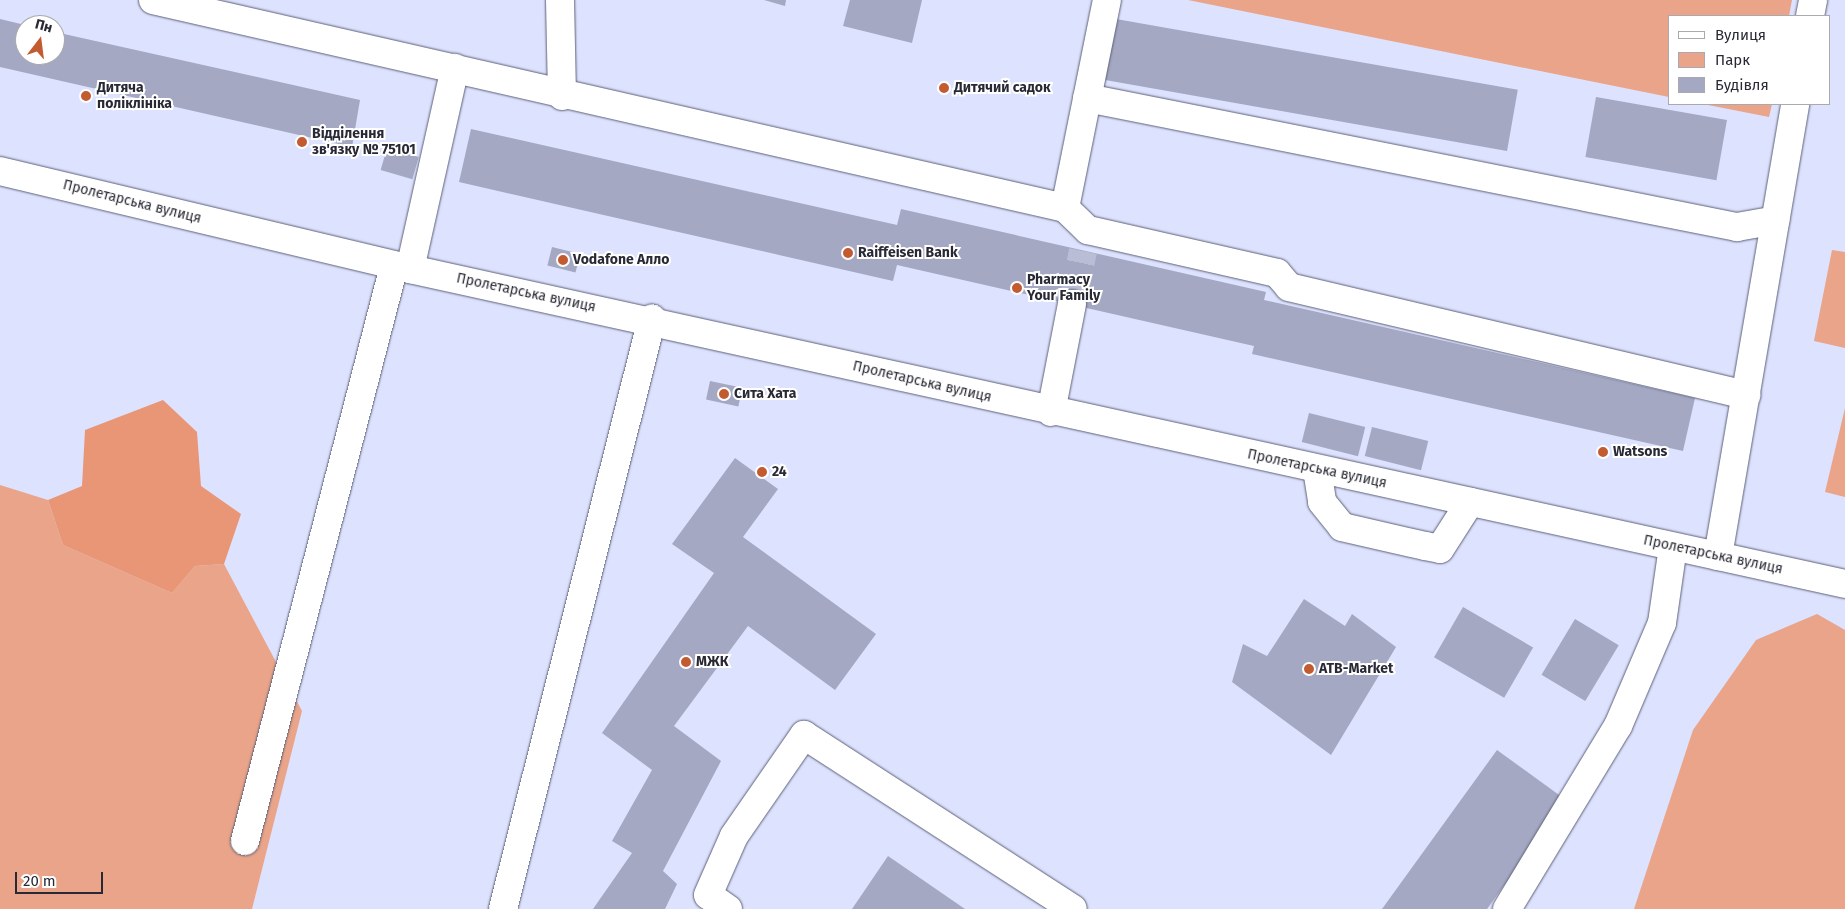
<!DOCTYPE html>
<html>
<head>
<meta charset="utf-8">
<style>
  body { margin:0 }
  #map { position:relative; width:1845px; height:909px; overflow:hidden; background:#dde2fe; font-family:"Fira Sans",sans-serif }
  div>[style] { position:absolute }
  .green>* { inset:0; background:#e9a489 }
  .forest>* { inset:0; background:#e89676 }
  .building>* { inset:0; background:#a4a8c2; transform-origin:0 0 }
  .minor-tunnel>* { height:28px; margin-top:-14px; transform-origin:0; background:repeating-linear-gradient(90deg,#b9bdd6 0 28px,transparent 0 42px) }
  .roads { filter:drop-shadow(0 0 1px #5d6078) drop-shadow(0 0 1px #5d6078) }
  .minor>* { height:28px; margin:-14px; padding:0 14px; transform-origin:14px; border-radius:14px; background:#fff }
  .dots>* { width:14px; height:14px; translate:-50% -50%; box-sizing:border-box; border:2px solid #fff; border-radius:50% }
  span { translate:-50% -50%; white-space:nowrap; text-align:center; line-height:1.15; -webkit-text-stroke:4px #fff; paint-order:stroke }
  .poi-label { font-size:14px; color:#282934; font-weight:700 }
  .left { translate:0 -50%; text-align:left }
  .street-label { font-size:14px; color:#282934 }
  .legend { position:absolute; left:1668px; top:15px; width:162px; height:90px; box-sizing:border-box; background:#fff; border:1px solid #a9a9ae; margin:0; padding:6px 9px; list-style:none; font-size:15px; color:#282934 }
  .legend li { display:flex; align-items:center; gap:10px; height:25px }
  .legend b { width:25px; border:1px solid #a9a9ae }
  .north { position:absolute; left:15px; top:15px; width:50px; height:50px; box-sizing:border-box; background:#fff; border:1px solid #a9a9ae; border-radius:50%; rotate:15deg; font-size:14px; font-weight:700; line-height:20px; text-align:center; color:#282934 }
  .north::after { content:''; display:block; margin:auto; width:18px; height:22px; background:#c25b2f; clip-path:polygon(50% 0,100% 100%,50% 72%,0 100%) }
  .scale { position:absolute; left:15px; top:872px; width:88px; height:22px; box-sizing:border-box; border:2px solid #282934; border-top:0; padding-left:6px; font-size:15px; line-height:18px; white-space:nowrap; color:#282934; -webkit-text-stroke:4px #fff; paint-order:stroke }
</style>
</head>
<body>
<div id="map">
  <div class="green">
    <div style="clip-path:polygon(1188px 0,1792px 0,1789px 16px,1669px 16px,1669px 97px)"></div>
    <div style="clip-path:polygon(1703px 104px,1772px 104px,1769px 117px)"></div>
    <div style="clip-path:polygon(1832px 250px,1845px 252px,1845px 348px,1814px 341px)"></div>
    <div style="clip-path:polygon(1845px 408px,1845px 497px,1825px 492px)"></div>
    <div style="clip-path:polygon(0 485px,48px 500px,63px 545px,172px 593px,195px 566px,224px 564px,302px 711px,252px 909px,0 909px)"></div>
    <div style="clip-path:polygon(1817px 614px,1845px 630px,1845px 909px,1634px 909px,1693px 730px,1756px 640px)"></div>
  </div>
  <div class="forest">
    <div style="clip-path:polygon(163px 400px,197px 432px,201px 486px,241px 514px,224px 564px,195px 566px,172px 593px,63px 545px,48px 500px,82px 486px,85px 430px)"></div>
  </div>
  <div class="building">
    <div style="clip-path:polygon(764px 0,786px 0,785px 6px)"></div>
    <div style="clip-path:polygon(850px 0,922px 0,912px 43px,843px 26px)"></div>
    <div style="clip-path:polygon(0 19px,25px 25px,25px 55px,55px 55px,55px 32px,360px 100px,352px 147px,0 67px)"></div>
    <div style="left:1116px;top:19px;width:408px;height:62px;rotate:10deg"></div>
    <div style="left:1596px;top:97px;width:133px;height:61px;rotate:10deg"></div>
    <div style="clip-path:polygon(471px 129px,897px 225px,901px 209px,1266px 292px,1264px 300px,1695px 398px,1683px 451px,1252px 354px,1254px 346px,897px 265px,893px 281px,459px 182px)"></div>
    <div style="left:387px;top:148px;width:33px;height:23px;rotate:16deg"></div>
    <div style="left:552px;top:247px;width:29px;height:19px;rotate:14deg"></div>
    <div style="left:710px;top:381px;width:33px;height:19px;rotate:12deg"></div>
    <div style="left:1309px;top:413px;width:58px;height:30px;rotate:14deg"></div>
    <div style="left:1372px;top:427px;width:58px;height:30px;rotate:14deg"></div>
    <div style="clip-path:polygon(735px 458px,778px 489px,743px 537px,876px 634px,835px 690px,748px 626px,674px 726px,721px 761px,663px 871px,677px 884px,665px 909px,593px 909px,632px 853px,612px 841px,652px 770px,602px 733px,714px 573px,672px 544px)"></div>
    <div style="clip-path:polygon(1304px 599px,1345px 626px,1352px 614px,1396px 647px,1331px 755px,1232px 682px,1243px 644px,1267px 656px)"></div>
    <div style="left:1463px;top:607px;width:81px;height:58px;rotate:30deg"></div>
    <div style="left:1575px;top:619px;width:51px;height:65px;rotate:31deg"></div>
    <div style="clip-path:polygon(1497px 750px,1566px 800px,1487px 909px,1382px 909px)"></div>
    <div style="clip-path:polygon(888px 856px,965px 909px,852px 909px)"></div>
  </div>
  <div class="minor-tunnel">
    <div style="left:1072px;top:304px;width:54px;rotate:-78.3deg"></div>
  </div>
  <div class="roads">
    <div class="minor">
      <div style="left:153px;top:0;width:935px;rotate:12.85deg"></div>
      <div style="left:1065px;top:208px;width:32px;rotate:44deg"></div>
      <div style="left:1088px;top:230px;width:194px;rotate:12.8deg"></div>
      <div style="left:1277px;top:273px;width:18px;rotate:49deg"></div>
      <div style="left:1289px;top:287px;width:470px;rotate:13.3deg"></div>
      <div style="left:560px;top:0;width:96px;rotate:88.8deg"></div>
      <div style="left:1810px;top:16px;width:16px;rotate:-79deg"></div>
      <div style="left:1087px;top:98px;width:663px;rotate:11.23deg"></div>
      <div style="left:1737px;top:227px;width:39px;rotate:-10deg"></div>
      <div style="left:0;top:171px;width:422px;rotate:13.4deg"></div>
      <div style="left:410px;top:269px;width:1469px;rotate:12.38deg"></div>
      <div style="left:1065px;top:208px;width:212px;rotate:-78.6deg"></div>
      <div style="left:410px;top:269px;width:206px;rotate:-77.4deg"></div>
      <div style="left:1051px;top:412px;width:110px;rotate:-79deg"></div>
      <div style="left:1317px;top:469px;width:33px;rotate:81deg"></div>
      <div style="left:1322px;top:502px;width:32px;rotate:51deg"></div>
      <div style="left:1342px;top:527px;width:85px;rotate:12.9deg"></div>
      <div style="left:1425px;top:546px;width:15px;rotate:11deg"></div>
      <div style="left:1440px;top:549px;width:56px;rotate:-57.4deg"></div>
      <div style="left:1718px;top:556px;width:459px;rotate:-80.3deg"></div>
      <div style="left:245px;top:841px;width:594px;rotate:-75.47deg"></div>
      <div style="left:503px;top:909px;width:609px;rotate:-75.83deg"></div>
      <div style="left:728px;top:909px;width:24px;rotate:-145deg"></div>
      <div style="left:708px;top:895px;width:64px;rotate:-66.2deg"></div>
      <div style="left:734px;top:836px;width:123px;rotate:-55.3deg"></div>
      <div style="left:804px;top:735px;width:320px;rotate:32.9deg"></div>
      <div style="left:1507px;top:909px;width:214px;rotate:-58.8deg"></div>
      <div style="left:1618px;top:726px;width:112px;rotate:-66.9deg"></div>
      <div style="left:1662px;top:623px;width:77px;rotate:-81.8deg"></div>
    </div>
  </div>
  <div class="dots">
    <div style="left:944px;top:88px;background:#c25b2f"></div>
    <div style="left:86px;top:96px;background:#c25b2f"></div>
    <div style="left:302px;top:142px;background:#c25b2f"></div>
    <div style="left:848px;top:253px;background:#c25b2f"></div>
    <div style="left:563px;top:260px;background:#c25b2f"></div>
    <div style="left:1017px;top:288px;background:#c25b2f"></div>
    <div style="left:724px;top:394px;background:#c25b2f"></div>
    <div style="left:1603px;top:452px;background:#c25b2f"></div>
    <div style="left:762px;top:472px;background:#c25b2f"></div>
    <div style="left:686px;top:662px;background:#c25b2f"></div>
    <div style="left:1309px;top:669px;background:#c25b2f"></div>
  </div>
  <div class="poi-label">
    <span class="left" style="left:97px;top:96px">Дитяча<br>поліклініка</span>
    <span class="left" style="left:954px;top:88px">Дитячий садок</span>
    <span class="left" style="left:312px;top:142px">Відділення<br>зв'язку № 75101</span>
    <span class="left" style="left:858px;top:253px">Raiffeisen Bank</span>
    <span class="left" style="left:573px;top:260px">Vodafone Алло</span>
    <span class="left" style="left:1027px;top:288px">Pharmacy<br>Your Family</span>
    <span class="left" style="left:734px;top:394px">Сита Хата</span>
    <span class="left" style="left:1613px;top:452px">Watsons</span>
    <span class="left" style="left:772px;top:472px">24</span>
    <span class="left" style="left:696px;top:662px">МЖК</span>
    <span class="left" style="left:1319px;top:669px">ATB-Market</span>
  </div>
  <div class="street-label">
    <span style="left:132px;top:202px;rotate:14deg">Пролетарська вулиця</span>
    <span style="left:526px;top:293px;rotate:12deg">Пролетарська вулиця</span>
    <span style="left:922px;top:382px;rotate:13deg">Пролетарська вулиця</span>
    <span style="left:1317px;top:469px;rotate:12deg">Пролетарська вулиця</span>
    <span style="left:1713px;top:555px;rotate:12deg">Пролетарська вулиця</span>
  </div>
  <ul class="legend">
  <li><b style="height:6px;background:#fff"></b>Вулиця</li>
  <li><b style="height:14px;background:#e9a489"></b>Парк</li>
  <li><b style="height:14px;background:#a4a8c2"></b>Будівля</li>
  </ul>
  <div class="north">Пн</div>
  <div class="scale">20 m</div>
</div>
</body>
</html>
